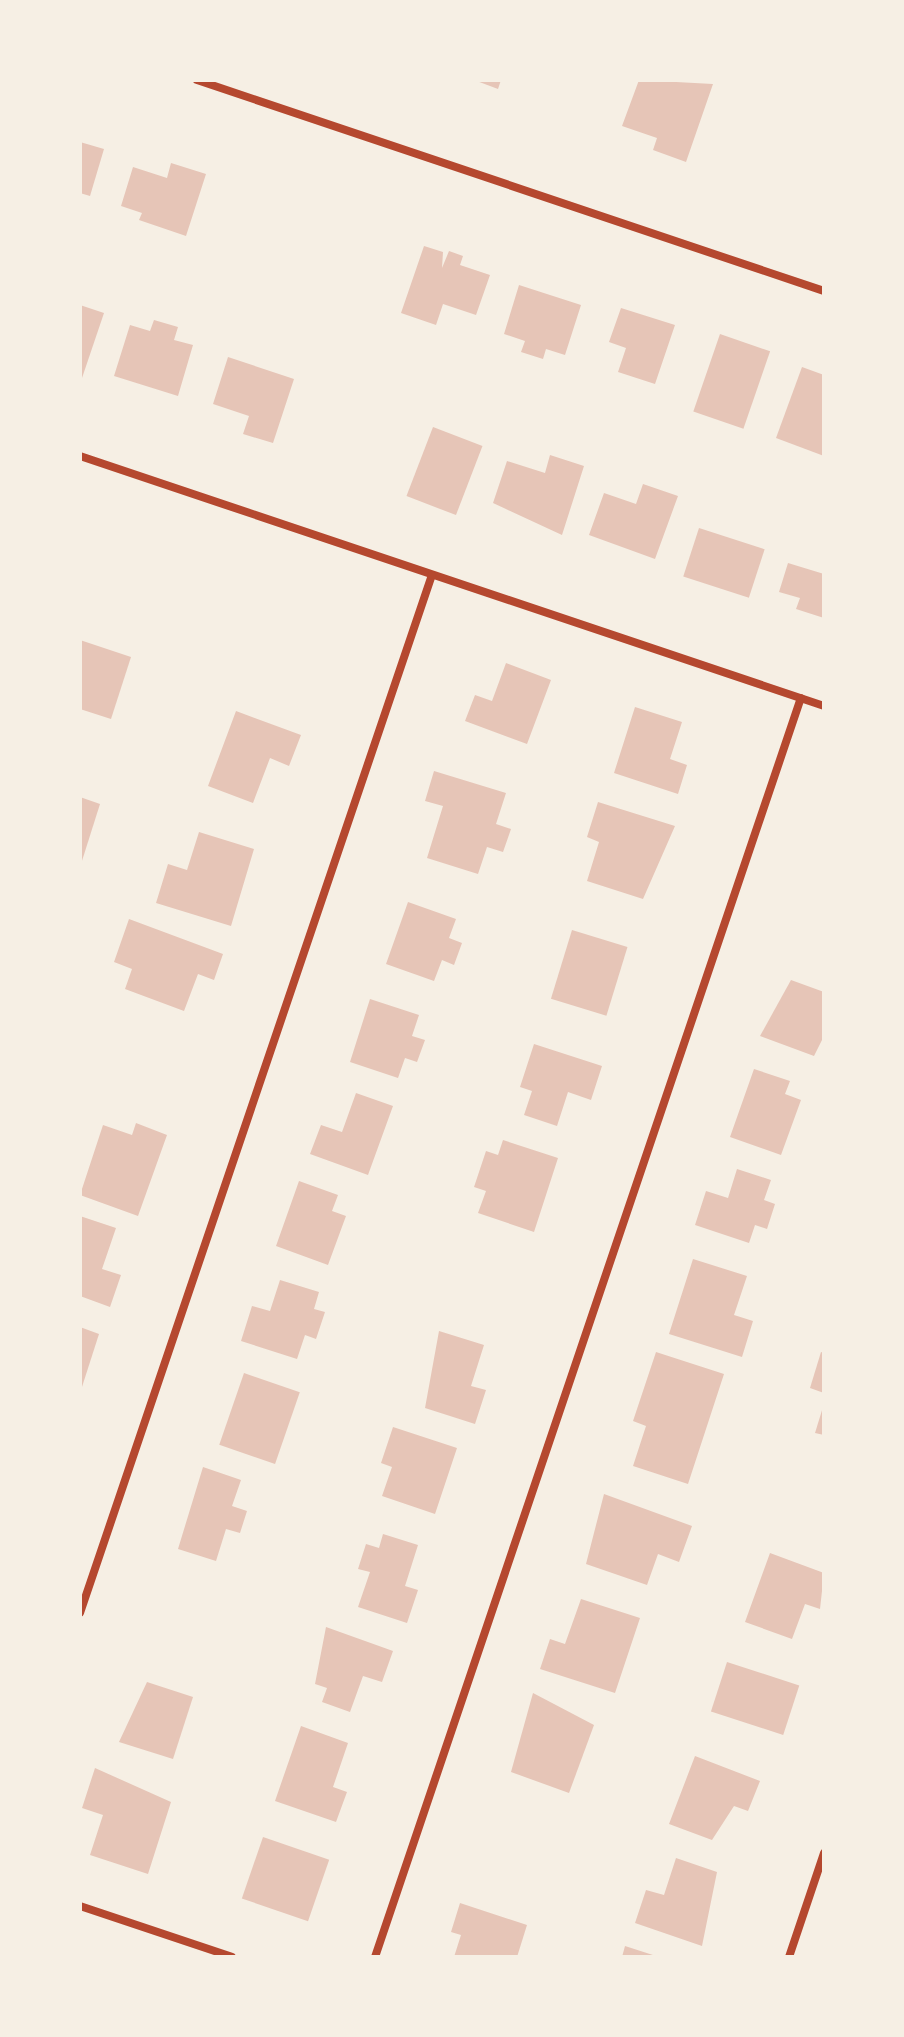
<!DOCTYPE html>
<html>
<head>
<meta charset="utf-8">
<style>
  body { margin:0 }
  #map { position:relative; width:904px; height:2037px; overflow:hidden; background:#f6efe4; font-family:"Alegreya Sans",sans-serif }
  div>[style] { position:absolute }
  .building>* { inset:0; background:#e6c5b7; transform-origin:0 0 }
  .minor>* { height:8px; margin:-4px; padding:0 4px; transform-origin:4px; border-radius:4px; background:#b5482f }
  span { translate:-50% -50%; white-space:nowrap; text-align:center; line-height:1.15; -webkit-text-stroke:6px #f6efe4; paint-order:stroke }
  .frame { position:absolute; inset:0; border:82px solid #f6efe4; pointer-events:none }
</style>
</head>
<body>
<div id="map">
  <div class="building">
    <div style="clip-path:polygon(474px 80px,501px 80px,498px 89px)"></div>
    <div style="clip-path:polygon(639px 80px,713px 84px,686px 162px,653px 150px,657px 138px,622px 126px)"></div>
    <div style="clip-path:polygon(80px 142px,104px 149px,90px 196px,80px 193px)"></div>
    <div style="clip-path:polygon(171px 163px,206px 174px,186px 236px,139px 220px,142px 213px,121px 206px,133px 167px,167px 178px)"></div>
    <div style="clip-path:polygon(424px 246px,443px 252px,442px 268px,449px 251px,463px 256px,460px 265px,490px 275px,476px 315px,443px 304px,436px 325px,401px 313px)"></div>
    <div style="clip-path:polygon(519px 285px,581px 305px,565px 355px,546px 349px,543px 359px,521px 352px,525px 341px,504px 334px)"></div>
    <div style="clip-path:polygon(80px 305px,104px 313px,82px 378px,80px 377px)"></div>
    <div style="clip-path:polygon(621px 308px,675px 325px,655px 384px,618px 372px,626px 348px,609px 342px)"></div>
    <div style="clip-path:polygon(154px 320px,178px 327px,174px 340px,193px 345px,178px 396px,114px 376px,130px 325px,150px 331px)"></div>
    <div style="left:720px;top:334px;width:53px;height:82px;rotate:19deg"></div>
    <div style="clip-path:polygon(228px 357px,294px 379px,273px 443px,243px 434px,249px 416px,213px 404px)"></div>
    <div style="clip-path:polygon(802px 367px,824px 375px,824px 456px,776px 438px)"></div>
    <div style="left:433px;top:427px;width:53px;height:74px;rotate:21deg"></div>
    <div style="clip-path:polygon(550px 455px,584px 466px,562px 535px,493px 503px,507px 461px,545px 473px)"></div>
    <div style="clip-path:polygon(643px 484px,678px 496px,655px 559px,589px 535px,604px 493px,636px 504px)"></div>
    <div style="left:699px;top:528px;width:69px;height:51px;rotate:18deg"></div>
    <div style="clip-path:polygon(788px 563px,824px 574px,824px 618px,796px 609px,800px 598px,779px 592px)"></div>
    <div style="clip-path:polygon(80px 640px,131px 657px,111px 719px,80px 709px)"></div>
    <div style="clip-path:polygon(506px 663px,551px 680px,527px 744px,465px 721px,475px 695px,492px 701px)"></div>
    <div style="clip-path:polygon(635px 707px,682px 722px,670px 759px,687px 765px,678px 794px,614px 773px)"></div>
    <div style="clip-path:polygon(236px 711px,301px 735px,289px 766px,270px 758px,253px 803px,208px 786px)"></div>
    <div style="clip-path:polygon(434px 771px,506px 793px,496px 824px,511px 829px,503px 852px,487px 847px,478px 874px,427px 858px,443px 806px,425px 801px)"></div>
    <div style="clip-path:polygon(80px 797px,100px 804px,81px 864px,80px 864px)"></div>
    <div style="clip-path:polygon(598px 802px,675px 826px,643px 899px,587px 881px,599px 842px,587px 837px)"></div>
    <div style="clip-path:polygon(199px 832px,254px 849px,231px 926px,156px 903px,168px 864px,187px 870px)"></div>
    <div style="clip-path:polygon(408px 902px,456px 919px,449px 938px,462px 943px,454px 965px,442px 960px,434px 981px,386px 964px)"></div>
    <div style="clip-path:polygon(129px 919px,223px 954px,214px 980px,198px 974px,184px 1011px,125px 989px,132px 969px,114px 962px)"></div>
    <div style="left:572px;top:930px;width:58px;height:72px;rotate:17deg"></div>
    <div style="clip-path:polygon(791px 980px,824px 992px,824px 1036px,814px 1056px,760px 1036px)"></div>
    <div style="clip-path:polygon(370px 999px,419px 1015px,412px 1036px,425px 1040px,417px 1062px,405px 1058px,398px 1078px,350px 1062px)"></div>
    <div style="clip-path:polygon(534px 1044px,602px 1066px,591px 1100px,568px 1092px,557px 1126px,524px 1115px,532px 1091px,520px 1087px)"></div>
    <div style="clip-path:polygon(754px 1069px,790px 1081px,785px 1094px,801px 1100px,781px 1155px,730px 1137px)"></div>
    <div style="clip-path:polygon(356px 1093px,393px 1106px,368px 1175px,310px 1154px,321px 1125px,342px 1132px)"></div>
    <div style="clip-path:polygon(136px 1123px,167px 1135px,138px 1216px,80px 1195px,103px 1125px,132px 1135px)"></div>
    <div style="clip-path:polygon(503px 1140px,558px 1158px,534px 1232px,478px 1213px,486px 1191px,474px 1187px,486px 1151px,498px 1155px)"></div>
    <div style="clip-path:polygon(737px 1169px,771px 1180px,764px 1200px,775px 1204px,767px 1229px,755px 1225px,749px 1243px,695px 1225px,706px 1191px,728px 1198px)"></div>
    <div style="clip-path:polygon(299px 1181px,338px 1195px,332px 1211px,346px 1216px,328px 1265px,276px 1246px)"></div>
    <div style="clip-path:polygon(80px 1216px,116px 1228px,102px 1269px,121px 1275px,110px 1307px,80px 1296px)"></div>
    <div style="clip-path:polygon(693px 1259px,747px 1276px,734px 1315px,753px 1321px,742px 1357px,669px 1334px)"></div>
    <div style="clip-path:polygon(280px 1280px,319px 1292px,314px 1309px,325px 1312px,316px 1339px,305px 1335px,297px 1359px,241px 1341px,252px 1306px,270px 1311px)"></div>
    <div style="clip-path:polygon(80px 1327px,99px 1334px,81px 1390px,80px 1389px)"></div>
    <div style="clip-path:polygon(439px 1331px,484px 1345px,471px 1386px,486px 1390px,475px 1424px,425px 1408px)"></div>
    <div style="clip-path:polygon(656px 1352px,724px 1374px,688px 1484px,633px 1466px,646px 1426px,633px 1421px)"></div>
    <div style="clip-path:polygon(821px 1352px,824px 1353px,824px 1393px,810px 1388px)"></div>
    <div style="left:244px;top:1373px;width:59px;height:76px;rotate:19deg"></div>
    <div style="clip-path:polygon(823px 1407px,824px 1407px,824px 1435px,815px 1433px)"></div>
    <div style="clip-path:polygon(393px 1427px,457px 1448px,435px 1514px,382px 1496px,392px 1467px,381px 1463px)"></div>
    <div style="clip-path:polygon(203px 1467px,241px 1480px,232px 1506px,247px 1511px,240px 1533px,226px 1529px,216px 1561px,178px 1549px)"></div>
    <div style="clip-path:polygon(604px 1494px,692px 1526px,679px 1562px,658px 1554px,647px 1585px,586px 1564px)"></div>
    <div style="clip-path:polygon(383px 1534px,418px 1545px,405px 1586px,418px 1590px,407px 1623px,358px 1607px,370px 1572px,358px 1569px,366px 1544px,379px 1548px)"></div>
    <div style="clip-path:polygon(770px 1553px,824px 1573px,820px 1609px,805px 1604px,792px 1639px,745px 1622px)"></div>
    <div style="clip-path:polygon(581px 1599px,640px 1618px,615px 1693px,540px 1669px,550px 1639px,565px 1644px)"></div>
    <div style="clip-path:polygon(326px 1627px,393px 1651px,382px 1682px,363px 1676px,350px 1712px,322px 1702px,327px 1688px,315px 1684px)"></div>
    <div style="left:727px;top:1662px;width:76px;height:52px;rotate:18deg"></div>
    <div style="clip-path:polygon(147px 1682px,193px 1697px,173px 1759px,119px 1742px)"></div>
    <div style="clip-path:polygon(533px 1693px,594px 1725px,569px 1793px,511px 1772px)"></div>
    <div style="clip-path:polygon(301px 1726px,348px 1743px,333px 1787px,347px 1792px,336px 1822px,275px 1801px)"></div>
    <div style="clip-path:polygon(695px 1756px,760px 1781px,748px 1811px,734px 1806px,712px 1840px,669px 1824px)"></div>
    <div style="clip-path:polygon(95px 1768px,171px 1802px,148px 1874px,90px 1855px,103px 1815px,82px 1808px)"></div>
    <div style="left:263px;top:1837px;width:70px;height:65px;rotate:19deg"></div>
    <div style="clip-path:polygon(676px 1858px,717px 1872px,702px 1946px,635px 1923px,646px 1890px,664px 1895px)"></div>
    <div style="clip-path:polygon(460px 1903px,527px 1925px,517px 1957px,454px 1957px,461px 1935px,451px 1932px)"></div>
    <div style="clip-path:polygon(625px 1946px,656px 1956px,656px 1957px,622px 1957px)"></div>
  </div>
  <div class="minor">
    <div style="left:197px;top:80px;width:662px;rotate:18.6deg"></div>
    <div style="left:80px;top:456px;width:785px;rotate:18.57deg"></div>
    <div style="left:80px;top:1613px;width:1096px;rotate:-71.27deg"></div>
    <div style="left:80px;top:1906px;width:160px;rotate:18.5deg"></div>
    <div style="left:375px;top:1957px;width:1329px;rotate:-71.31deg"></div>
    <div style="left:789px;top:1957px;width:110px;rotate:-71.4deg"></div>
  </div>
  <div class="frame"></div>
</div>
</body>
</html>
